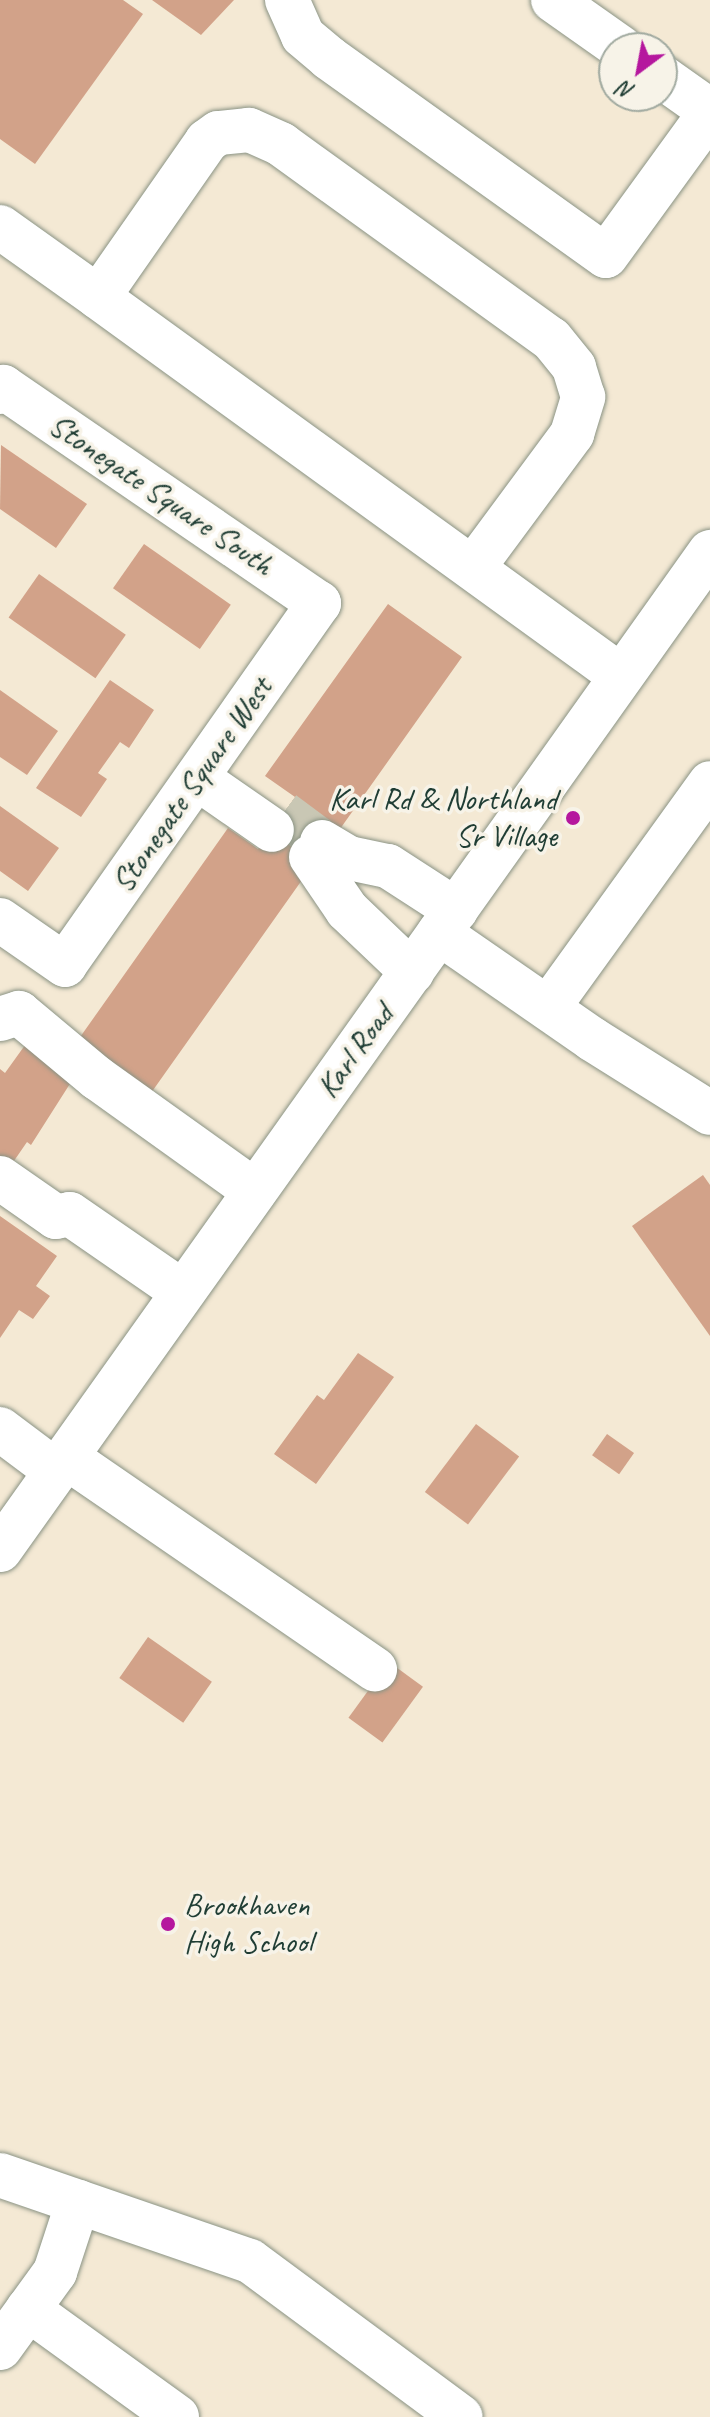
<!DOCTYPE html>
<html>
<head>
<meta charset="utf-8">
<style>
  body { margin:0 }
  #map { position:relative; width:710px; height:2417px; overflow:hidden; background:#f4e9d4; font-family:Caveat,sans-serif }
  div>[style] { position:absolute }
  .building>* { inset:0; background:#d2a289; transform-origin:0 0 }
  .minor-tunnel>* { height:44px; margin-top:-22px; transform-origin:0; background:repeating-linear-gradient(90deg,#c9c7b4 0 44px,transparent 0 66px) }
  .roads { filter:drop-shadow(0 0 2px #8a9384) drop-shadow(0 0 2px #8a9384) }
  .minor>* { height:44px; margin:-22px; padding:0 22px; transform-origin:22px; border-radius:22px; background:#fff }
  .major>* { height:44px; margin:-22px; padding:0 22px; transform-origin:22px; border-radius:22px; background:#fff }
  .dots>* { width:22px; height:22px; translate:-50% -50%; box-sizing:border-box; border:4px solid #f7f3e8; border-radius:50% }
  span { translate:-50% -50%; white-space:nowrap; text-align:center; line-height:1.15; -webkit-text-stroke:7px #f7f3e8; paint-order:stroke }
  .street-label { font-size:32px; color:#1f3d34 }
  .poi-label { font-size:32px; color:#1f3d34 }
  .right { translate:-100% -50%; text-align:right }
  .left { translate:0 -50%; text-align:left }
  .north { position:absolute; left:598px; top:32px; width:80px; height:80px; box-sizing:border-box; background:#f7f3e8; border:2px solid #a1aaa0; border-radius:50%; rotate:212deg; font-size:22px; font-weight:700; line-height:32px; text-align:center; color:#1f3d34 }
  .north::after { content:''; display:block; margin:auto; width:28px; height:36px; background:#b5179e; clip-path:polygon(50% 0,100% 100%,50% 72%,0 100%) }
</style>
</head>
<body>
<div id="map">
  <div class="building">
    <div style="clip-path:polygon(0 0,123px 0,143px 14px,35px 164px,0 139px)"></div>
    <div style="clip-path:polygon(152px 0,234px 0,201px 35px)"></div>
    <div style="clip-path:polygon(1px 445px,87px 504px,56px 548px,0 509px)"></div>
    <div style="left:144px;top:544px;width:106px;height:54px;rotate:35deg"></div>
    <div style="left:39px;top:574px;width:106px;height:53px;rotate:35deg"></div>
    <div style="clip-path:polygon(388px 604px,462px 657px,340px 829px,334px 825px,297px 876px,302px 880px,151px 1093px,78px 1040px,228px 828px,258px 849px,272px 830px,295px 797px,265px 776px)"></div>
    <div style="clip-path:polygon(110px 680px,154px 710px,129px 748px,120px 742px,98px 773px,107px 779px,81px 817px,36px 788px)"></div>
    <div style="clip-path:polygon(0 690px,58px 731px,27px 775px,0 757px)"></div>
    <div style="clip-path:polygon(0 806px,59px 848px,28px 891px,0 871px)"></div>
    <div style="clip-path:polygon(33px 1034px,80px 1068px,31px 1145px,27px 1142px,7px 1171px,0 1166px,0 1069px,5px 1073px)"></div>
    <div style="clip-path:polygon(703px 1175px,710px 1185px,710px 1336px,632px 1226px)"></div>
    <div style="clip-path:polygon(0 1216px,57px 1256px,36px 1286px,50px 1296px,33px 1319px,19px 1310px,0 1338px)"></div>
    <div style="clip-path:polygon(358px 1353px,394px 1377px,316px 1484px,274px 1454px,317px 1395px,324px 1400px)"></div>
    <div style="left:476px;top:1424px;width:54px;height:85px;rotate:37deg"></div>
    <div style="left:607px;top:1434px;width:33px;height:26px;rotate:35deg"></div>
    <div style="left:148px;top:1637px;width:78px;height:50px;rotate:35deg"></div>
    <div style="left:389px;top:1662px;width:42px;height:69px;rotate:36deg"></div>
  </div>
  <div class="minor-tunnel">
    <div style="left:283px;top:813px;width:49px;rotate:36.6deg"></div>
  </div>
  <div class="roads">
    <div class="minor">
      <div style="left:287px;top:0;width:39px;rotate:66deg"></div>
      <div style="left:303px;top:36px;width:34px;rotate:40deg"></div>
      <div style="left:329px;top:58px;width:340px;rotate:35.6deg"></div>
      <div style="left:606px;top:256px;width:177px;rotate:-54deg"></div>
      <div style="left:553px;top:0;width:83px;rotate:35.2deg"></div>
      <div style="left:662px;top:77px;width:59px;rotate:35.3deg"></div>
      <div style="left:0;top:227px;width:120px;rotate:35.5deg"></div>
      <div style="left:0;top:392px;width:6px;rotate:-59deg"></div>
      <div style="left:3px;top:387px;width:383px;rotate:34.4deg"></div>
      <div style="left:319px;top:603px;width:442px;rotate:125.1deg"></div>
      <div style="left:65px;top:965px;width:79px;rotate:-145.3deg"></div>
      <div style="left:473px;top:568px;width:167px;rotate:-53.5deg"></div>
      <div style="left:572px;top:434px;width:39px;rotate:-73deg"></div>
      <div style="left:583px;top:397px;width:31px;rotate:-107deg"></div>
      <div style="left:574px;top:367px;width:36px;rotate:-129deg"></div>
      <div style="left:551px;top:339px;width:333px;rotate:-144.2deg"></div>
      <div style="left:281px;top:144px;width:35px;rotate:-156deg"></div>
      <div style="left:249px;top:130px;width:31px;rotate:174deg"></div>
      <div style="left:218px;top:133px;width:14px;rotate:144deg"></div>
      <div style="left:207px;top:141px;width:190px;rotate:124.9deg"></div>
      <div style="left:98px;top:297px;width:646px;rotate:35.93deg"></div>
      <div style="left:197px;top:778px;width:91px;rotate:34.7deg"></div>
      <div style="left:322px;top:842px;width:31px;rotate:31deg"></div>
      <div style="left:349px;top:858px;width:40px;rotate:12deg"></div>
      <div style="left:388px;top:866px;width:81px;rotate:32.9deg"></div>
      <div style="left:311px;top:857px;width:64px;rotate:55.8deg"></div>
      <div style="left:347px;top:910px;width:90px;rotate:43.6deg"></div>
      <div style="left:439px;top:933px;width:186px;rotate:34.7deg"></div>
      <div style="left:592px;top:1039px;width:139px;rotate:32.1deg"></div>
      <div style="left:548px;top:1008px;width:277px;rotate:-54.2deg"></div>
      <div style="left:0;top:1019px;width:20px;rotate:-18deg"></div>
      <div style="left:19px;top:1013px;width:102px;rotate:39.8deg"></div>
      <div style="left:97px;top:1078px;width:194px;rotate:35.6deg"></div>
      <div style="left:0;top:1178px;width:68px;rotate:34.9deg"></div>
      <div style="left:56px;top:1217px;width:14px;rotate:-12deg"></div>
      <div style="left:70px;top:1214px;width:137px;rotate:34.6deg"></div>
      <div style="left:0;top:1429px;width:70px;rotate:36.9deg"></div>
      <div style="left:66px;top:1457px;width:375px;rotate:34.5deg"></div>
      <div style="left:0;top:2175px;width:264px;rotate:19deg"></div>
      <div style="left:250px;top:2261px;width:262px;rotate:36.5deg"></div>
      <div style="left:28px;top:2309px;width:184px;rotate:35.9deg"></div>
      <div style="left:0;top:2348px;width:94px;rotate:-54.1deg"></div>
      <div style="left:55px;top:2272px;width:74px;rotate:-71.8deg"></div>
    </div>
    <div class="major">
      <div style="left:0;top:1550px;width:1225px;rotate:-54.57deg"></div>
    </div>
  </div>
  <div class="dots">
    <div style="left:573px;top:818px;background:#b5179e"></div>
    <div style="left:168px;top:1924px;background:#b5179e"></div>
  </div>
  <div class="street-label">
    <span style="left:161px;top:495px;rotate:34deg">Stonegate Square South</span>
    <span style="left:192px;top:785px;rotate:-55deg">Stonegate Square West</span>
    <span style="left:355px;top:1051px;rotate:-54deg">Karl Road</span>
  </div>
  <div class="poi-label">
    <span class="right" style="left:557px;top:818px">Karl Rd &amp; Northland<br>Sr Village</span>
    <span class="left" style="left:184px;top:1924px">Brookhaven<br>High School</span>
  </div>
  <div class="north">N</div>
</div>
</body>
</html>
